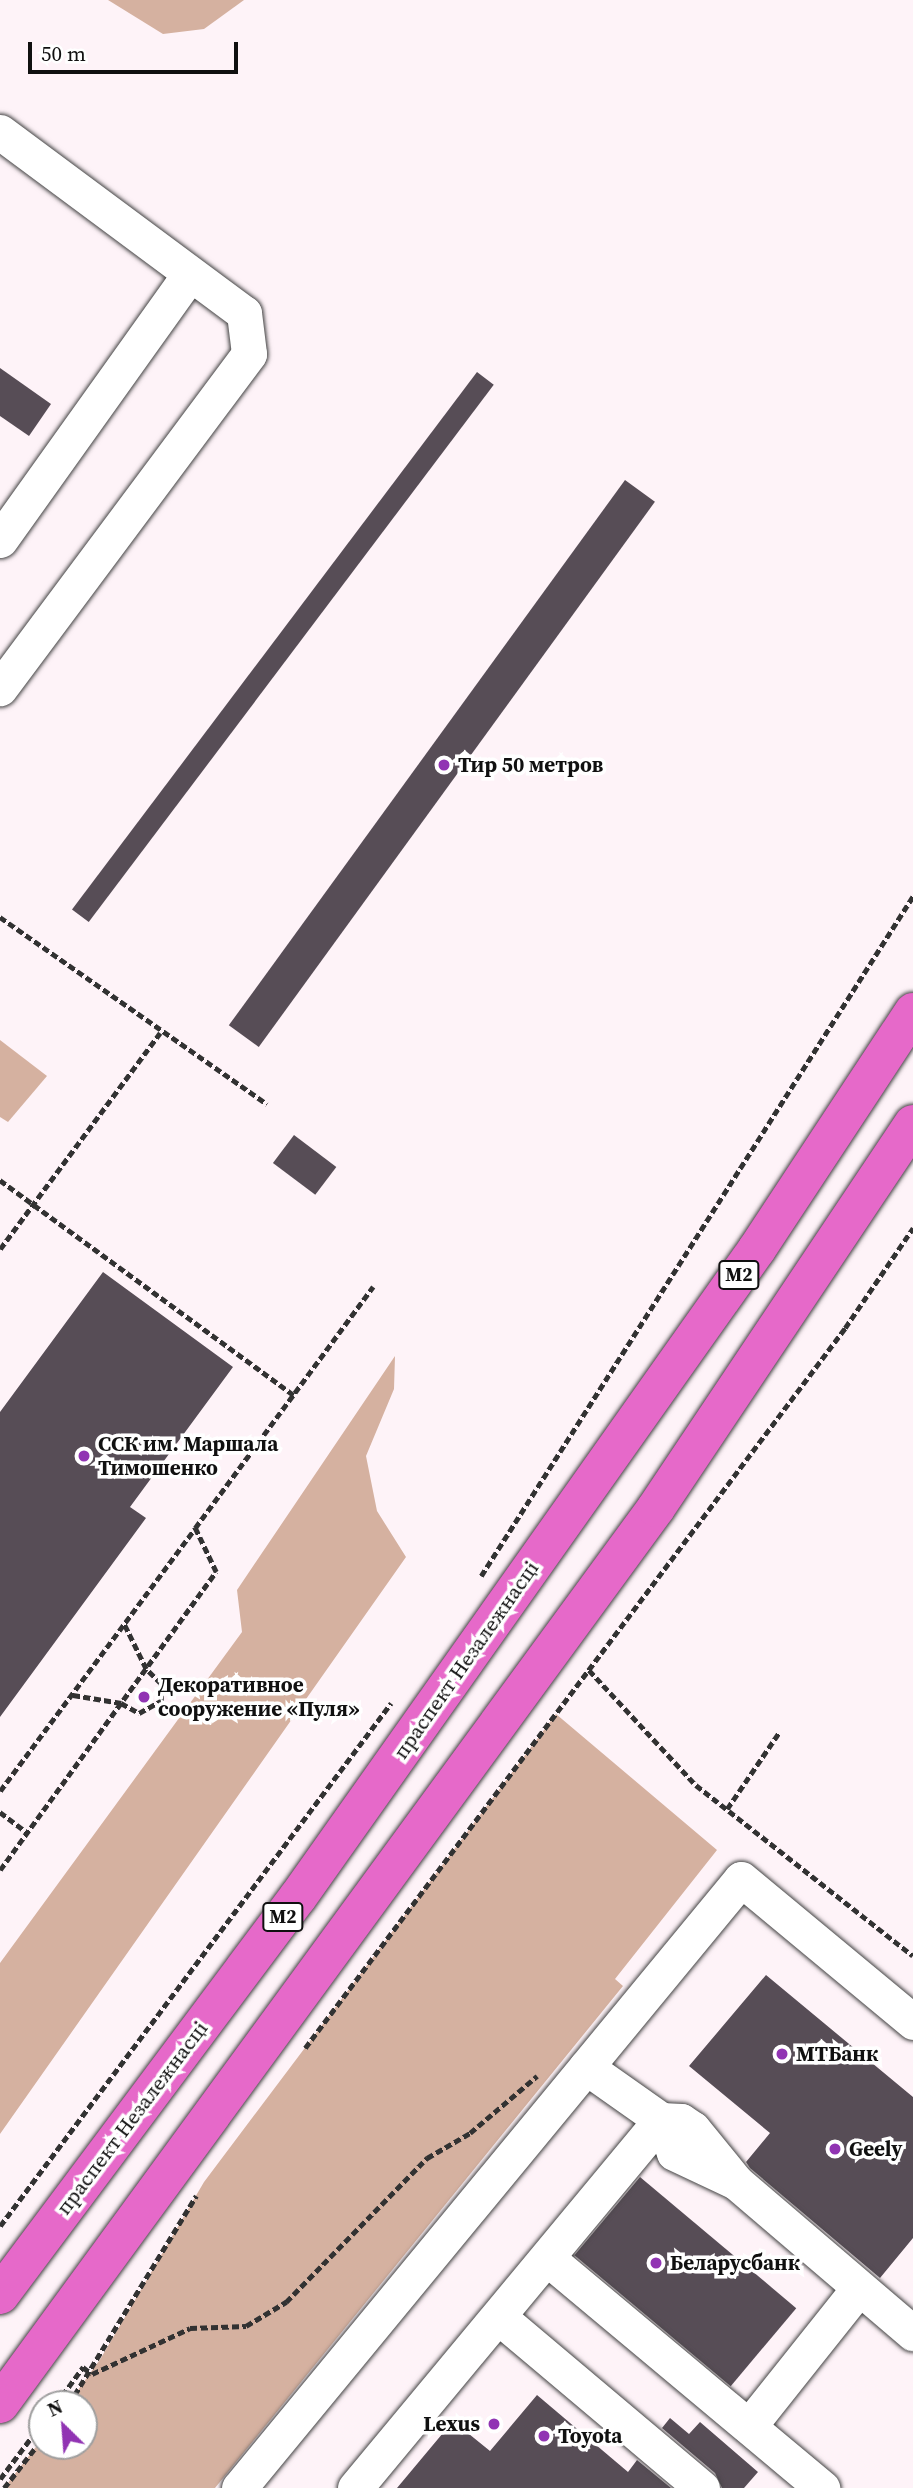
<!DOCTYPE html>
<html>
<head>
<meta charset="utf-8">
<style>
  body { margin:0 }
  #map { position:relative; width:913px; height:2488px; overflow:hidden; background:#fef3f8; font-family:"Source Serif 4",serif }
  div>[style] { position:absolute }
  .forest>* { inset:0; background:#d5b1a0 }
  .building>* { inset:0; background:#574d56; transform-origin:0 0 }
  .path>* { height:4.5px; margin-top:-2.25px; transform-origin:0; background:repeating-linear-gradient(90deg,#323232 0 7px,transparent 0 10.5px) }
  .roads { filter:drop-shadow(0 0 2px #434343) drop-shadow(0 0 2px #434343) }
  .minor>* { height:35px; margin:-17.5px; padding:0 17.5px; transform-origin:17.5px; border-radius:17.5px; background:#fff }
  .highway>* { height:38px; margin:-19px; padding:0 19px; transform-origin:19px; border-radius:19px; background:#e669c9 }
  .dots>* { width:19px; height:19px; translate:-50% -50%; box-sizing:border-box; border:4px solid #fff; border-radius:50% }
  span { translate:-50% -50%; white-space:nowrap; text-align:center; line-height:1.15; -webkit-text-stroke:7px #fff; paint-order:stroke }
  .shield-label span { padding:2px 5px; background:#fff; border:2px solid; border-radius:5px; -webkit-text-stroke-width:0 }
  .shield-label { font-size:19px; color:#101010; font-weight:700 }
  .poi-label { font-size:21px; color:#101010; font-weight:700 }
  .left { translate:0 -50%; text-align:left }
  .right { translate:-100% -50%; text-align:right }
  .street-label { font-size:21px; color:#101010 }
  .north { position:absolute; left:28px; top:2390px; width:70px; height:70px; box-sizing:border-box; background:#fff; border:2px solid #9f9f9f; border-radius:50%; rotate:335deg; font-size:19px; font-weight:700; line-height:28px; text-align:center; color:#101010 }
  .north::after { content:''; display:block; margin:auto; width:24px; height:32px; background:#9134b3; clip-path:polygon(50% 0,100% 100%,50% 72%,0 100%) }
  .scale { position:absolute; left:28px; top:42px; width:210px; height:32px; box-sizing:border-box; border:4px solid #101010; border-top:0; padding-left:9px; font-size:21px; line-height:24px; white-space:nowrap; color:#101010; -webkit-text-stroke:5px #fff; paint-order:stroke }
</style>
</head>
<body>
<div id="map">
  <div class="forest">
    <div style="clip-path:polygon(108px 0,244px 0,204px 29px,163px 34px)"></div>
    <div style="clip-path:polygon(0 1040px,47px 1076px,8px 1122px,0 1117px)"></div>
    <div style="clip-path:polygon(395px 1356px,394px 1389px,366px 1456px,377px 1511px,406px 1557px,0 2134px,0 1963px,242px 1632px,237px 1590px)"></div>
    <div style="clip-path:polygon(556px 1714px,717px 1850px,615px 1979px,623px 1986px,215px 2488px,4px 2488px,42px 2439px,42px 2446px,84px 2446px,84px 2404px,68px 2404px,101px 2358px,204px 2182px)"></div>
  </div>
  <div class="building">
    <div style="clip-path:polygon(0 368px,51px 404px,29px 436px,0 416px)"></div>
    <div style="left:477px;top:372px;width:21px;height:673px;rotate:37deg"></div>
    <div style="left:625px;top:480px;width:37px;height:674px;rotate:36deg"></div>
    <div style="left:294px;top:1135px;width:53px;height:35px;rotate:37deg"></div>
    <div style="clip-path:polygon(103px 1272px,233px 1367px,130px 1507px,146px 1518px,0 1717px,0 1412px)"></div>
    <div style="clip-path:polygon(766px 1975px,913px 2097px,913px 2238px,880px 2278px,750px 2168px,746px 2162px,770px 2133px,689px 2066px)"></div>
    <div style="left:640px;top:2177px;width:204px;height:102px;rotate:40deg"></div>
    <div style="clip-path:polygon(537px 2395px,628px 2472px,637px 2460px,671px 2488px,397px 2488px,453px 2421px,490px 2451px)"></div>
    <div style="clip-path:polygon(670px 2418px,689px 2434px,700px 2422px,758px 2472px,744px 2488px,722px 2488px,715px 2473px,662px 2428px)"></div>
  </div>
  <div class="path">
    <div style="left:0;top:917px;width:326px;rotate:35deg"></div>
    <div style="left:0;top:1180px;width:364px;rotate:36.2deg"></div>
    <div style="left:0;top:1249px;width:269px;rotate:-53.5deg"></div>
    <div style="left:481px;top:1576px;width:806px;rotate:-57.57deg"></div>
    <div style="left:589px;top:1670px;width:157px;rotate:47.1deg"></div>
    <div style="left:696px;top:1785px;width:276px;rotate:38.2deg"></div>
    <div style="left:73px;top:1695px;width:49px;rotate:9.5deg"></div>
    <div style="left:121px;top:1703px;width:21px;rotate:29deg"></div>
    <div style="left:139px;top:1713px;width:25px;rotate:-29deg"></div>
    <div style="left:161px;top:1701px;width:17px;rotate:-90deg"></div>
    <div style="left:161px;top:1684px;width:21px;rotate:-135deg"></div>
    <div style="left:146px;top:1669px;width:50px;rotate:-116.1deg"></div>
    <div style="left:0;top:1791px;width:327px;rotate:-53.4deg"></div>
    <div style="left:727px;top:1809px;width:94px;rotate:-55.8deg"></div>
    <div style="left:0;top:1812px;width:34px;rotate:37deg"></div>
    <div style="left:0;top:1870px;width:368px;rotate:-54.1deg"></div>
    <div style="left:216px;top:1572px;width:49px;rotate:-115.5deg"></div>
    <div style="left:195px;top:1528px;width:300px;rotate:-53.6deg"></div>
    <div style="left:305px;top:2048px;width:900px;rotate:-53.13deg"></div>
    <div style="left:845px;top:1328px;width:121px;rotate:-55.8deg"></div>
    <div style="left:0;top:2226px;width:653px;rotate:-53.22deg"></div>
    <div style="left:56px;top:2404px;width:46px;rotate:-53.9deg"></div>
    <div style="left:83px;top:2367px;width:11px;rotate:38deg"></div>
    <div style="left:92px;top:2374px;width:108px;rotate:-25.1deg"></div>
    <div style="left:190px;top:2328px;width:56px;rotate:-2deg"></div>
    <div style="left:246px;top:2326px;width:47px;rotate:-31deg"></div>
    <div style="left:286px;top:2302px;width:202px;rotate:-45.6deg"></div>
    <div style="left:427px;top:2158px;width:50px;rotate:-30.2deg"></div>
    <div style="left:470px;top:2133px;width:88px;rotate:-40.4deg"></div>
    <div style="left:69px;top:2404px;width:244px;rotate:-58.6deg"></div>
    <div style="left:0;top:2479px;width:70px;rotate:-53.1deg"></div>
    <div style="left:4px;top:2488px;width:62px;rotate:-52.2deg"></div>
  </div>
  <div class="roads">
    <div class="minor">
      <div style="left:0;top:132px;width:304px;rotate:36.6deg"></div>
      <div style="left:244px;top:313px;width:41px;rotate:83deg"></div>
      <div style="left:249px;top:354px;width:417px;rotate:126.7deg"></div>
      <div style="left:0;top:540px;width:324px;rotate:-54.5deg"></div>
      <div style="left:586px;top:2067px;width:92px;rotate:35.2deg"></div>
      <div style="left:661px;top:2120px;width:35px;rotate:68deg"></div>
      <div style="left:674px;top:2153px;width:68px;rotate:25.1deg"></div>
      <div style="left:736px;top:2182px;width:233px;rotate:40.5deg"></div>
      <div style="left:547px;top:2258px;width:359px;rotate:39.9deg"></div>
      <div style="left:500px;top:2318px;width:264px;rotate:40.1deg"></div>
      <div style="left:749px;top:2426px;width:175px;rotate:-51.5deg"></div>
      <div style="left:239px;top:2488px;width:789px;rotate:-50.5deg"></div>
      <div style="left:741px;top:1879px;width:224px;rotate:39.7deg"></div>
      <div style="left:355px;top:2488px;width:479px;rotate:-50.3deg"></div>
      <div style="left:661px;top:2120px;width:20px;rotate:3deg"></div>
      <div style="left:681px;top:2121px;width:14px;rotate:34deg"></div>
      <div style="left:693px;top:2129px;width:68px;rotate:50.9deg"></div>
    </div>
    <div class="highway">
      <div style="left:0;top:2295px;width:497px;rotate:-53.2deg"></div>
      <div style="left:298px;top:1897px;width:794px;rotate:-54.69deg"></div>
      <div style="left:757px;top:1249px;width:284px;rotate:-56.6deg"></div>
      <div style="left:0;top:2404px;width:1110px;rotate:-53.79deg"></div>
      <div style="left:656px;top:1508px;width:462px;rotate:-56.2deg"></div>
    </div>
  </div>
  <div class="dots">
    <div style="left:444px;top:765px;background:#9134b3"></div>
    <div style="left:84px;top:1456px;background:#9134b3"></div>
    <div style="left:144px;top:1697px;background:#9134b3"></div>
    <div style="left:782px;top:2054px;background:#9134b3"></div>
    <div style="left:835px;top:2149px;background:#9134b3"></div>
    <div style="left:656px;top:2263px;background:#9134b3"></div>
    <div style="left:494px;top:2424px;background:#9134b3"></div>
    <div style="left:544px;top:2436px;background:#9134b3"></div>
  </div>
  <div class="shield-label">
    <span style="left:739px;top:1275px">М2</span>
    <span style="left:283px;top:1917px">М2</span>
  </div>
  <div class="poi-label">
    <span class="left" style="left:458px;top:765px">Тир 50 метров</span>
    <span class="left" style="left:98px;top:1456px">ССК им. Маршала<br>Тимошенко</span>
    <span class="left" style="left:158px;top:1697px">Декоративное<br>сооружение «Пуля»</span>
    <span class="left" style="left:796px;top:2054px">МТБанк</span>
    <span class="left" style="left:849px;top:2149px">Geely</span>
    <span class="left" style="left:670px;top:2263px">Беларусбанк</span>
    <span class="right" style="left:480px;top:2424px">Lexus</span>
    <span class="left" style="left:558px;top:2436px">Toyota</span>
  </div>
  <div class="street-label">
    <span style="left:466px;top:1660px;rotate:-55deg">праспект Незалежнасці</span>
    <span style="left:132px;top:2118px;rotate:-53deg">праспект Незалежнасці</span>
  </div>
  <div class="north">N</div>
  <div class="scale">50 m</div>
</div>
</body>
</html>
